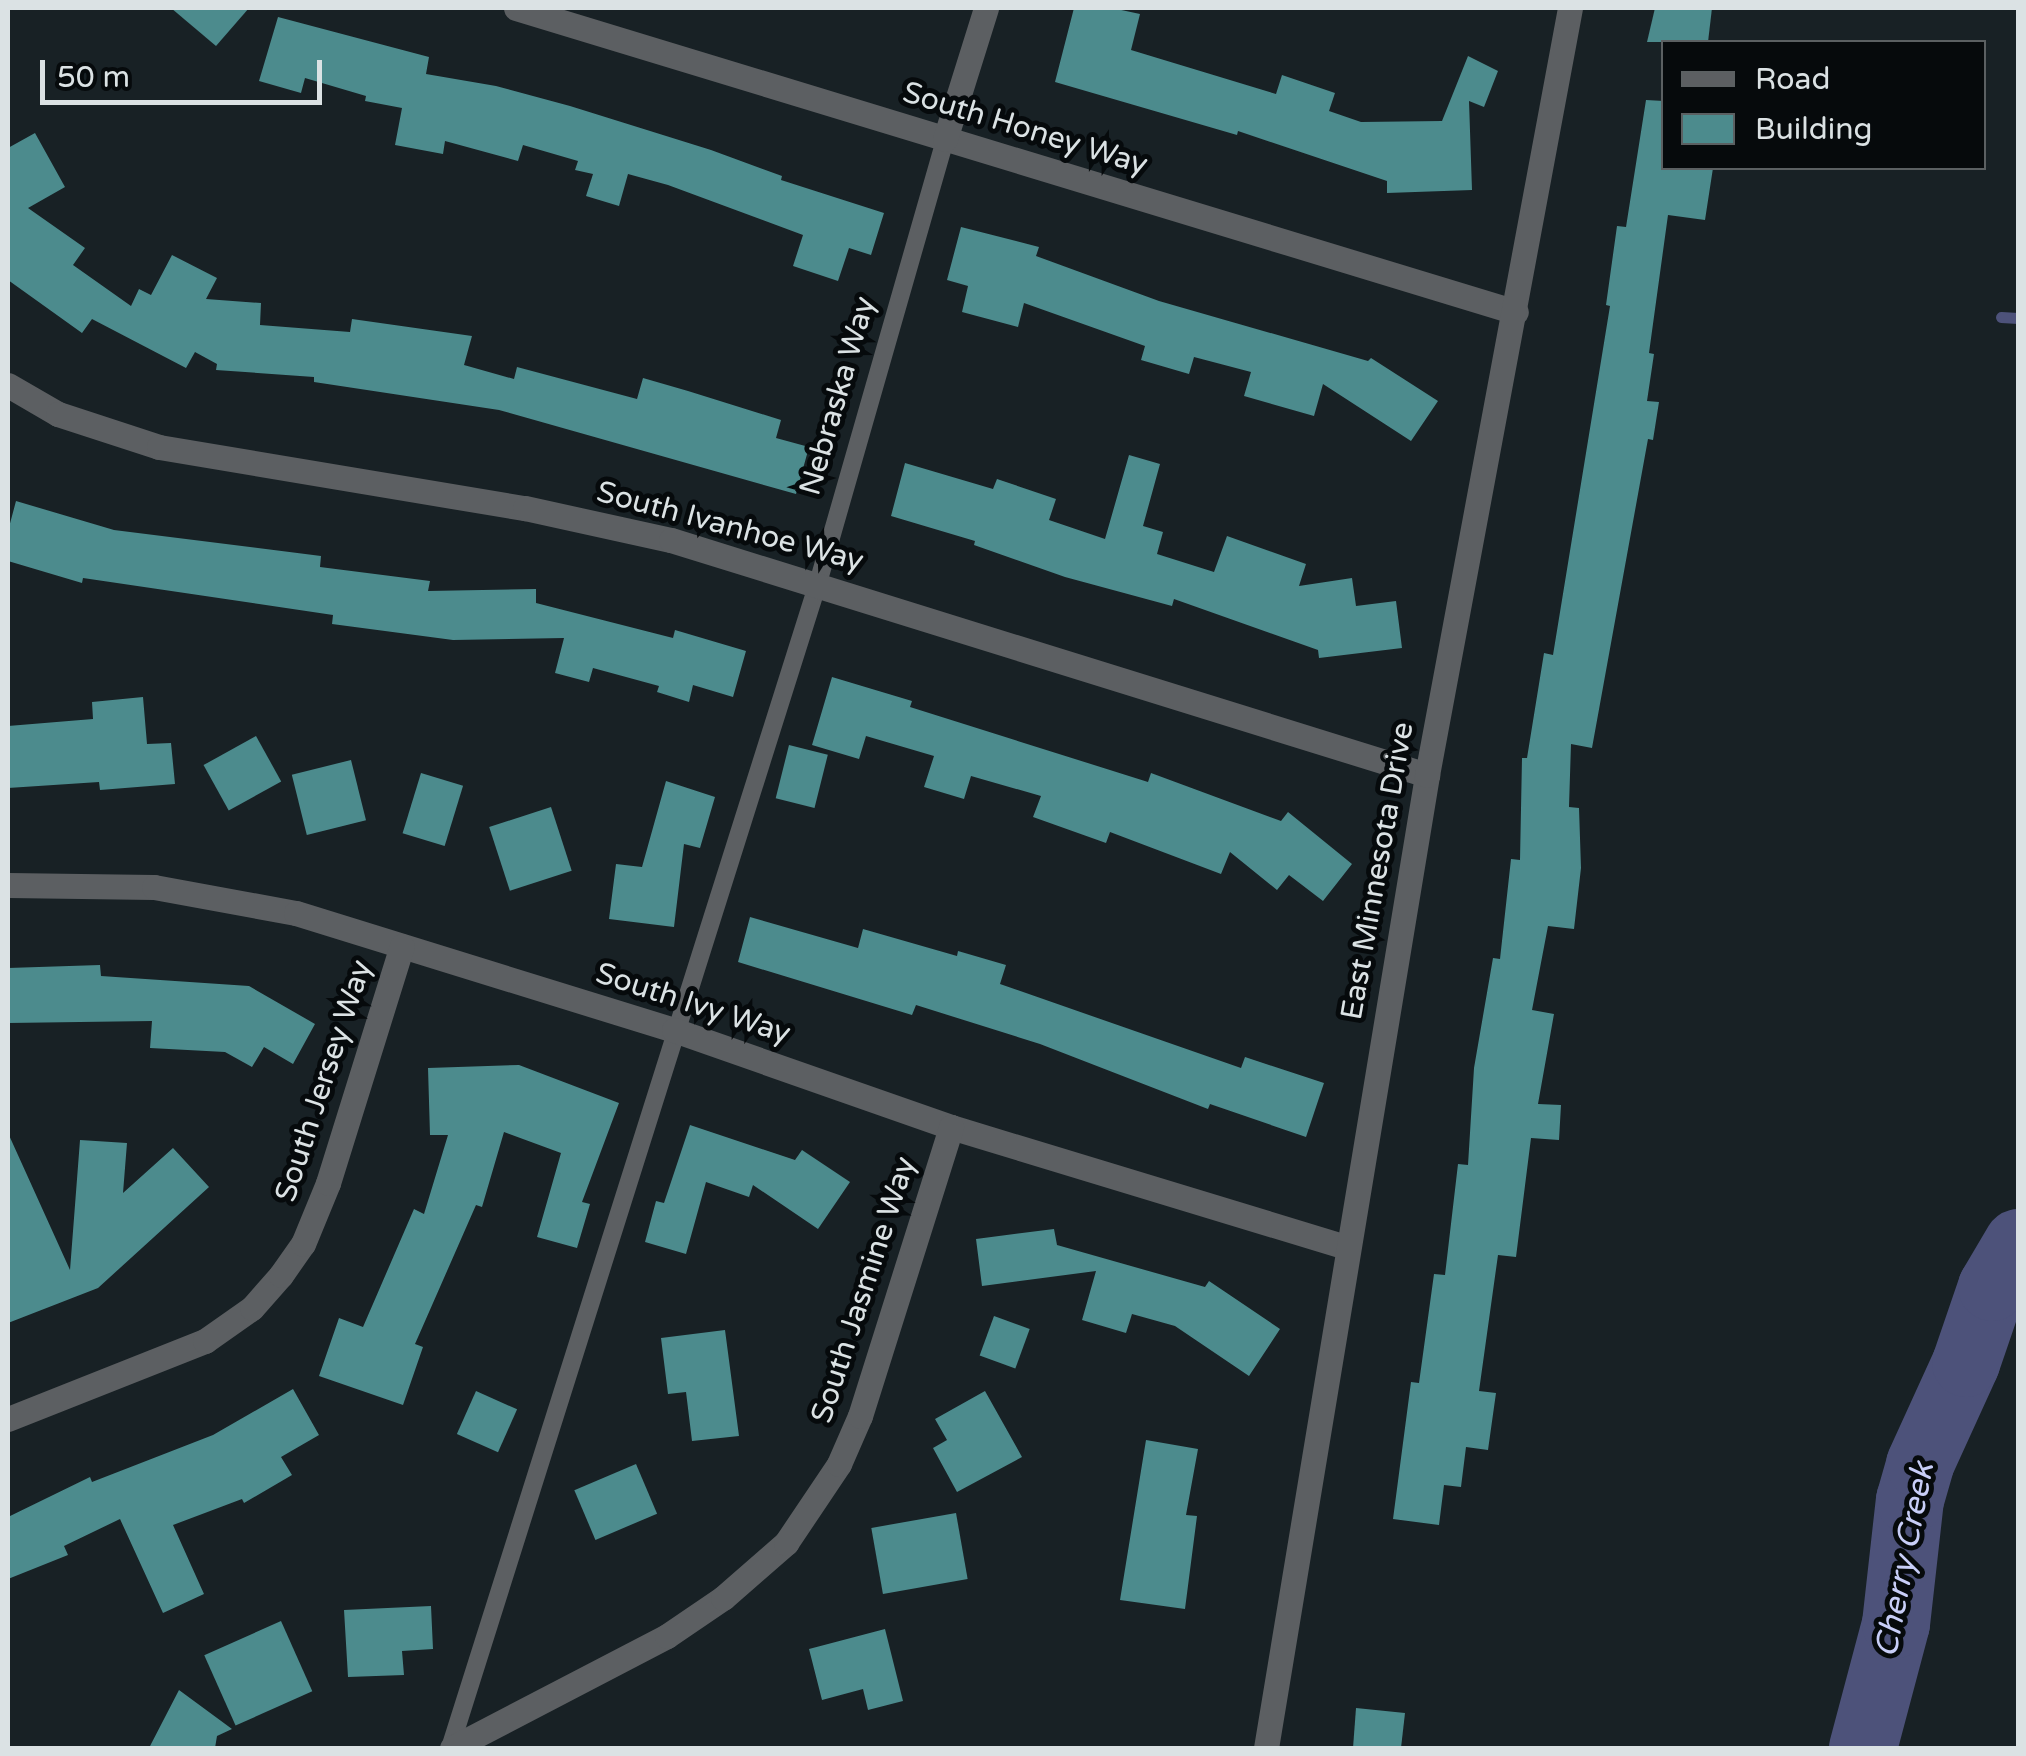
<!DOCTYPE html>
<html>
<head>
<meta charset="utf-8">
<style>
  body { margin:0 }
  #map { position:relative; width:2026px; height:1756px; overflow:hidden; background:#182125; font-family:"Varela Round",sans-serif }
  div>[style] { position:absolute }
  .stream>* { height:11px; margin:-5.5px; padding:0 5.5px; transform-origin:5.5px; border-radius:5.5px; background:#4d527a }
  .river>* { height:68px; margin:-34px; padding:0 34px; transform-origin:34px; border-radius:34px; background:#4d527a }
  .building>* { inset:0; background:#4c8b8d; transform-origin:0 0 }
  .lane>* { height:18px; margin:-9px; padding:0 9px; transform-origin:9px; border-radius:9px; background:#5c5f62 }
  .street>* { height:25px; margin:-12.5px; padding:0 12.5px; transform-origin:12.5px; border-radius:12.5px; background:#5c5f62 }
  span { translate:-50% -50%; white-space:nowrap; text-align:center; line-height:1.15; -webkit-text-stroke:10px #060a0c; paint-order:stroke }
  .street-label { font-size:30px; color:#dbe2e4 }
  .water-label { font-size:32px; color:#c8cef7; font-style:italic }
  .frame { position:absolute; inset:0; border:10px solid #dbe2e4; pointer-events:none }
  .legend { position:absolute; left:1661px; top:40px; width:325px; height:130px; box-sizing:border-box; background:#060a0c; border:2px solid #5b6062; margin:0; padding:12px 18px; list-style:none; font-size:30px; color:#dbe2e4 }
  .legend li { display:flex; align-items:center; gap:20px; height:50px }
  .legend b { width:50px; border:2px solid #5b6062 }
  .scale { position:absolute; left:40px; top:60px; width:282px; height:45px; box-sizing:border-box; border:5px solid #dbe2e4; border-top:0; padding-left:12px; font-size:30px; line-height:35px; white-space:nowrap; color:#dbe2e4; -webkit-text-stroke:8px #060a0c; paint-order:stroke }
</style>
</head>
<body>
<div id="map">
  <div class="stream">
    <div style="left:2001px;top:317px;width:17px;rotate:3deg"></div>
  </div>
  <div class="river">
    <div style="left:1863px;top:1748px;width:128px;rotate:-75.1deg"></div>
    <div style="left:1896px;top:1624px;width:125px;rotate:-83.6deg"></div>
    <div style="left:1910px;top:1500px;width:37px;rotate:-74deg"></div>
    <div style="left:1920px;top:1464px;width:111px;rotate:-65.5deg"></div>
    <div style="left:1966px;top:1363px;width:80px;rotate:-71.1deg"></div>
    <div style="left:1992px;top:1287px;width:51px;rotate:-59.4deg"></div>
  </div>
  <div class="building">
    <div style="clip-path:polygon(171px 8px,249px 8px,216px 46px)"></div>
    <div style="clip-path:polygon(1074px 8px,1112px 8px,1140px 14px,1131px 50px,1276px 94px,1282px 75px,1335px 93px,1329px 111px,1361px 122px,1442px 121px,1468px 56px,1498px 71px,1484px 107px,1469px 101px,1472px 190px,1387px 193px,1387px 181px,1238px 131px,1237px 135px,1055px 82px)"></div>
    <div style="clip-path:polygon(1655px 8px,1712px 8px,1708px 42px,1647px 42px)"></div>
    <div style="clip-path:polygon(278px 17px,429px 57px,426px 74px,496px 86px,570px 106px,711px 150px,782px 176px,781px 180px,884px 213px,871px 255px,849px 248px,838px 281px,793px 266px,803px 235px,668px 185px,628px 174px,619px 206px,586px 196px,593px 174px,575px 170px,578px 161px,523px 145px,518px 161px,445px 141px,443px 154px,395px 145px,402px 108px,365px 101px,366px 96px,305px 78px,301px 93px,259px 81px)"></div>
    <div style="clip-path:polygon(1646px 100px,1664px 101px,1664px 168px,1713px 168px,1705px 220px,1668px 215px,1649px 353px,1654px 354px,1647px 401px,1659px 402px,1653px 440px,1648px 439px,1592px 748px,1571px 744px,1569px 807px,1579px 808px,1581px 868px,1574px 929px,1548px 926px,1532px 1010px,1554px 1014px,1538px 1104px,1561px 1105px,1559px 1140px,1531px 1138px,1516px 1257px,1498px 1255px,1479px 1391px,1496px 1393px,1488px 1450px,1466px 1447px,1461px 1487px,1444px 1485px,1439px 1525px,1393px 1519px,1411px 1382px,1419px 1383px,1434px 1274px,1445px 1275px,1458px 1164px,1468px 1165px,1474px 1068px,1493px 958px,1500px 959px,1511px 859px,1520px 860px,1522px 758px,1527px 758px,1544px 653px,1553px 655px,1610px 306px,1606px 305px,1617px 226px,1626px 227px)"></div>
    <div style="clip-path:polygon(35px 133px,65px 187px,28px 208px,85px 248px,73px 265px,131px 306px,139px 289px,151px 295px,172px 255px,217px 278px,206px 299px,261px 303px,260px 325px,350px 332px,352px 319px,472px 336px,464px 365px,514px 379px,517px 367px,637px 399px,643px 378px,688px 391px,781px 420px,776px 438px,809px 447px,796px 494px,499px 410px,314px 382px,314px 377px,216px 370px,217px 364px,195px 352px,186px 368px,92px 319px,82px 333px,8px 280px,8px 148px)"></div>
    <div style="clip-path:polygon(961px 227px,1039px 247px,1036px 256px,1159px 301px,1368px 361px,1371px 358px,1438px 401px,1411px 441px,1323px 384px,1314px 416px,1244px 396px,1251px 372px,1194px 357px,1189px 374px,1141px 360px,1145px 346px,1024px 303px,1018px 327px,962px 312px,968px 286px,947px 280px)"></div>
    <div style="clip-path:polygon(1129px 455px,1160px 464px,1143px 526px,1163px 532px,1157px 554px,1214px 572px,1227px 536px,1306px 564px,1299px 586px,1352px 578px,1356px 606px,1396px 601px,1402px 648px,1319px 658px,1318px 650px,1174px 599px,1172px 606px,1065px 577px,974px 545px,975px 541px,891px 516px,905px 463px,993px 489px,997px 479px,1056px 499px,1049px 520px,1105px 539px)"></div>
    <div style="clip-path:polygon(16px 501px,114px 530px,321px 556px,320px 567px,430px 581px,428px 591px,536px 589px,536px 603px,673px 638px,675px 630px,746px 651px,733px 697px,693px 685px,689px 702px,657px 692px,659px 686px,593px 668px,589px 682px,555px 673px,564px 638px,453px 640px,332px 624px,333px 615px,83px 578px,82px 583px,8px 561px,8px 531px)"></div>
    <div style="clip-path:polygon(832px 677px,912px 701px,910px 707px,1148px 782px,1151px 773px,1281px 821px,1288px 812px,1352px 864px,1323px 901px,1289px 875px,1277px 890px,1230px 852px,1221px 874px,1110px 832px,1106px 843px,1033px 817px,1041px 796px,971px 776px,964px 799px,924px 787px,934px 756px,866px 736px,859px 759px,812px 745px)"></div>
    <div style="clip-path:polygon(143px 697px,147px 744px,171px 743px,175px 784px,100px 790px,99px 782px,8px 788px,8px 726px,93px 719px,92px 702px)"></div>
    <div style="left:256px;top:736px;width:52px;height:60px;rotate:61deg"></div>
    <div style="left:789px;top:745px;width:40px;height:55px;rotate:14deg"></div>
    <div style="left:351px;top:760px;width:62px;height:61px;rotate:76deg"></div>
    <div style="left:421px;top:773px;width:44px;height:63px;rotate:17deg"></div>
    <div style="clip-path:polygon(666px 781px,715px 797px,700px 848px,684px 844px,674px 927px,609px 919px,616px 864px,642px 867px)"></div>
    <div style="left:551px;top:807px;width:67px;height:65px;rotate:72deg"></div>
    <div style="clip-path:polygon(750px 917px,858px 948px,863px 929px,957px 956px,958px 951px,1006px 965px,1000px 984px,1241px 1068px,1245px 1057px,1324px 1083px,1306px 1137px,1210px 1104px,1208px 1109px,1040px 1044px,916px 1005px,912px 1015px,738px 962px)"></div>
    <div style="clip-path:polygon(100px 965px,101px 976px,249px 986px,315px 1024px,293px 1064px,264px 1047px,252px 1067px,225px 1052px,150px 1048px,152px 1021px,8px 1023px,8px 968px)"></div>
    <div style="clip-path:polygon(519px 1065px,619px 1103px,582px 1202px,590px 1204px,577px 1248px,537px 1237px,561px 1153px,504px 1132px,482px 1207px,476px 1205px,415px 1344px,423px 1347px,403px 1405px,319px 1376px,339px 1318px,363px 1327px,414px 1209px,424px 1214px,448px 1135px,430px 1135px,428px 1068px)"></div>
    <div style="clip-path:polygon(690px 1125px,795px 1160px,802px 1150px,850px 1182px,818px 1229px,753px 1185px,749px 1197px,706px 1182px,686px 1254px,645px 1242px,656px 1201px,664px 1203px)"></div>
    <div style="clip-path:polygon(8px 1133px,70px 1270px,80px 1140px,127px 1143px,123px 1193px,173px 1148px,209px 1187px,98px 1288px,8px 1323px)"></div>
    <div style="clip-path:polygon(1054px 1229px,1057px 1245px,1205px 1287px,1209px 1281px,1280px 1329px,1249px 1376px,1175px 1326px,1132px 1314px,1126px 1333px,1082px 1320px,1096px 1271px,982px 1286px,976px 1239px)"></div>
    <div style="left:994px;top:1316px;width:38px;height:42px;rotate:20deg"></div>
    <div style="clip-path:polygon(725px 1330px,739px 1436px,692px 1441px,686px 1392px,668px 1394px,661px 1338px)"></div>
    <div style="clip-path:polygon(293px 1389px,319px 1435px,281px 1457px,292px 1475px,244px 1503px,242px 1499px,173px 1525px,204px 1594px,163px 1613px,120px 1519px,64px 1546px,68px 1555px,8px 1579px,8px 1517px,90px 1477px,92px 1482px,213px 1435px)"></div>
    <div style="left:476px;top:1391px;width:45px;height:47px;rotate:24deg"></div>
    <div style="clip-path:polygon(985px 1391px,1022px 1457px,957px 1492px,933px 1448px,947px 1440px,935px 1419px)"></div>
    <div style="clip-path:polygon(1146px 1440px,1198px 1449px,1186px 1515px,1197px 1516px,1185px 1609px,1120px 1600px)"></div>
    <div style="left:636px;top:1464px;width:54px;height:67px;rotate:67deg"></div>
    <div style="left:956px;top:1513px;width:67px;height:86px;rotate:80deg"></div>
    <div style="clip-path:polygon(431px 1606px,433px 1649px,402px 1651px,404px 1675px,348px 1677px,344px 1610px)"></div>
    <div style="left:281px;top:1621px;width:77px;height:84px;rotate:66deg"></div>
    <div style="clip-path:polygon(885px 1629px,903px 1701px,868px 1710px,863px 1689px,822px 1700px,809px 1649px)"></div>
    <div style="clip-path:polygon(179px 1690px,232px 1729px,217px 1736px,215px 1748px,149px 1748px)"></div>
    <div style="clip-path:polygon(1356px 1708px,1405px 1713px,1401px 1748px,1353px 1748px)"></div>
  </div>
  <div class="lane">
    <div style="left:450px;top:1748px;width:1222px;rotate:-72.47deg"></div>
    <div style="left:818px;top:583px;width:462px;rotate:-74deg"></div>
  </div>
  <div class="street">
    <div style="left:516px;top:8px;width:1045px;rotate:16.91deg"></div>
    <div style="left:945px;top:139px;width:137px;rotate:-72.6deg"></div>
    <div style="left:8px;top:385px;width:58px;rotate:30.1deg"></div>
    <div style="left:58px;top:414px;width:106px;rotate:18.1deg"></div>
    <div style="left:159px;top:447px;width:371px;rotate:9.5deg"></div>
    <div style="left:525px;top:508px;width:149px;rotate:12.4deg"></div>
    <div style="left:671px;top:540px;width:792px;rotate:17.27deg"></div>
    <div style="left:8px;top:885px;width:146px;rotate:0.8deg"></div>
    <div style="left:154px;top:887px;width:144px;rotate:10.4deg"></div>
    <div style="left:296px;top:913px;width:396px;rotate:17.2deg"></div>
    <div style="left:674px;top:1030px;width:293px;rotate:19.3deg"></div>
    <div style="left:951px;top:1127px;width:414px;rotate:16.9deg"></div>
    <div style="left:8px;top:1419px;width:212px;rotate:-21.6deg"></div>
    <div style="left:205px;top:1341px;width:57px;rotate:-35.1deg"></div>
    <div style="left:252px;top:1308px;width:44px;rotate:-48.7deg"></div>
    <div style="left:281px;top:1275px;width:38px;rotate:-55deg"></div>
    <div style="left:303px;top:1244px;width:66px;rotate:-67.7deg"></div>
    <div style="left:328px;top:1183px;width:248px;rotate:-72.7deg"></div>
    <div style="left:452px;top:1748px;width:242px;rotate:-27.5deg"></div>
    <div style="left:667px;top:1636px;width:68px;rotate:-34.2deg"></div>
    <div style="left:723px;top:1598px;width:84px;rotate:-41.1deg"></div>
    <div style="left:786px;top:1543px;width:95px;rotate:-56.1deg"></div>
    <div style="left:839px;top:1464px;width:52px;rotate:-66.4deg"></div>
    <div style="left:860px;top:1416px;width:303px;rotate:-72.5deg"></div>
    <div style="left:1266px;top:1748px;width:986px;rotate:-80.6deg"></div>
    <div style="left:1427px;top:775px;width:780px;rotate:-79.44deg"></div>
  </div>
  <div class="street-label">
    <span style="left:1025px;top:129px;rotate:17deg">South Honey Way</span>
    <span style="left:838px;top:396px;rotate:-74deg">Nebraska Way</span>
    <span style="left:730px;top:527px;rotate:15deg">South Ivanhoe Way</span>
    <span style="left:1378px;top:871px;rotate:-80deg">East Minnesota Drive</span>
    <span style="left:693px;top:1004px;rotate:18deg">South Ivy Way</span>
    <span style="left:324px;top:1081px;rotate:-72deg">South Jersey Way</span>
    <span style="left:864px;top:1290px;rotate:-72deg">South Jasmine Way</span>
  </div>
  <div class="water-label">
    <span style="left:1905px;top:1560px;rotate:-79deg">Cherry Creek</span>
  </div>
  <div class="frame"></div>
  <ul class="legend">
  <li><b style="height:12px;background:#5c5f62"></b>Road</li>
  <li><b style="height:28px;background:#4c8b8d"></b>Building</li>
  </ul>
  <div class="scale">50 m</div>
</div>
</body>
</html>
